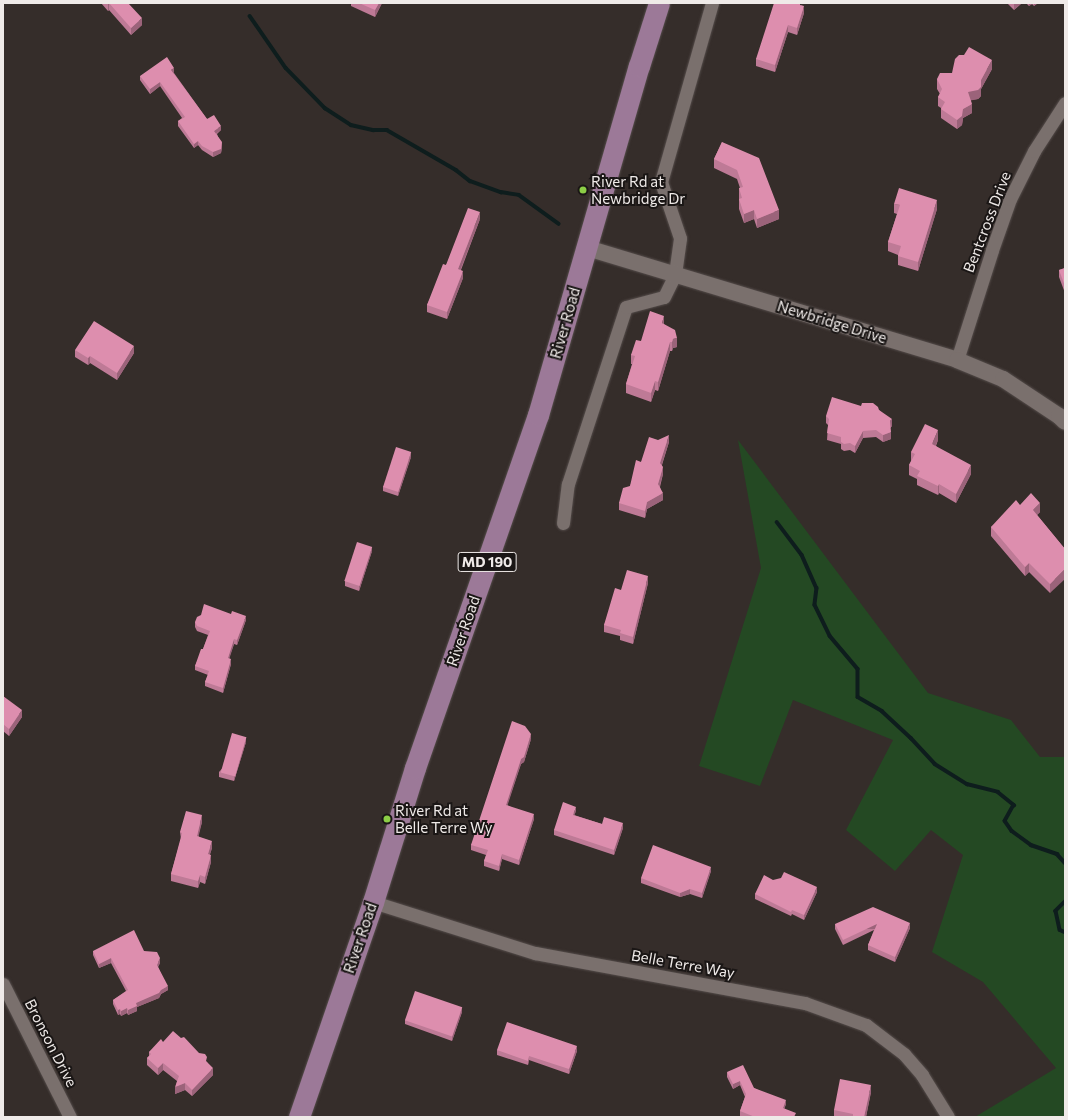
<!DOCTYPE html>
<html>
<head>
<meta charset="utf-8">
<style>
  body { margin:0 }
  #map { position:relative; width:1068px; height:1120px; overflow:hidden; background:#352d2a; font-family:Commissioner,sans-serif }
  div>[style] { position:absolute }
  .green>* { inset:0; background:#244923 }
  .stream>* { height:3.5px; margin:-1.75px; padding:0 1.75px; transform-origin:1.75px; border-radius:1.75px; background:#0e1d1d }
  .roads { filter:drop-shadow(0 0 1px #544c4a) drop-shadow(0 0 1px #544c4a) }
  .minor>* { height:13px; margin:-6.5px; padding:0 6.5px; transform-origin:6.5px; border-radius:6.5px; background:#7a706d }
  .tertiary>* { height:16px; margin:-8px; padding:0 8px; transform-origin:8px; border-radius:8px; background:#7a706d }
  .primary>* { height:21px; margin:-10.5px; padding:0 10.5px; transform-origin:10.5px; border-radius:10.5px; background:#9c7998 }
  .wall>* { inset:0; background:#be7a96 }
  .shaded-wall>* { inset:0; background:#9b637a; transform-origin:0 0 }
  .building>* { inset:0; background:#dd8eae; transform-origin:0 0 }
  .dots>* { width:11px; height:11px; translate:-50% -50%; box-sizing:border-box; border:2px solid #1a1615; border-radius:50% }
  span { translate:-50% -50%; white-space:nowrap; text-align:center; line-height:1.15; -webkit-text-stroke:4px #1a1615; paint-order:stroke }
  .shield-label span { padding:1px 3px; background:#1a1615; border:1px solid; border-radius:3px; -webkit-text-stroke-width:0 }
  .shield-label { font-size:14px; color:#efeae8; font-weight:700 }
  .poi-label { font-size:15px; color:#efeae8 }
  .left { translate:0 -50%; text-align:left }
  .street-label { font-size:15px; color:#efeae8 }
  .frame { position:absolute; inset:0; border:4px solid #efeae8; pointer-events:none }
</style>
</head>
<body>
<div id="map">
  <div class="green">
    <div style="clip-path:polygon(738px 440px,928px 693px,1011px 720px,1040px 757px,1065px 757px,1065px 1117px,975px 1117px,1056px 1068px,983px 982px,932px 952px,963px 855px,931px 830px,895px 871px,846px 830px,893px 740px,793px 700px,760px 786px,699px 766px,761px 568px)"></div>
  </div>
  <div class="stream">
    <div style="left:250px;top:16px;width:63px;rotate:55.3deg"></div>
    <div style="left:286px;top:68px;width:56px;rotate:45.7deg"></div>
    <div style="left:325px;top:108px;width:31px;rotate:33deg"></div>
    <div style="left:351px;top:125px;width:23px;rotate:13deg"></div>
    <div style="left:373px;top:130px;width:14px"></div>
    <div style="left:387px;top:130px;width:80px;rotate:30.1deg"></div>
    <div style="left:456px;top:170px;width:18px;rotate:38deg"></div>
    <div style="left:470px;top:181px;width:33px;rotate:20deg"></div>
    <div style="left:501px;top:192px;width:18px;rotate:9deg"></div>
    <div style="left:519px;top:195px;width:49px;rotate:35.9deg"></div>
    <div style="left:777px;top:522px;width:41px;rotate:52.9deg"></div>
    <div style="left:802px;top:555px;width:36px;rotate:66deg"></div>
    <div style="left:817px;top:588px;width:17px;rotate:97deg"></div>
    <div style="left:815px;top:605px;width:34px;rotate:64deg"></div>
    <div style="left:830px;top:636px;width:43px;rotate:49.7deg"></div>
    <div style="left:858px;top:669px;width:28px;rotate:90deg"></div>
    <div style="left:858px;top:697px;width:28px;rotate:30deg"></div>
    <div style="left:882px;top:711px;width:40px;rotate:43deg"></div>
    <div style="left:911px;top:738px;width:35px;rotate:47deg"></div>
    <div style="left:935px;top:764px;width:38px;rotate:32deg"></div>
    <div style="left:967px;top:784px;width:32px;rotate:14deg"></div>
    <div style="left:998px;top:792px;width:21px;rotate:39deg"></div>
    <div style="left:1014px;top:805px;width:18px;rotate:119deg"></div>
    <div style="left:1005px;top:821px;width:12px;rotate:55deg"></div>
    <div style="left:1012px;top:831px;width:24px;rotate:36deg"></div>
    <div style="left:1031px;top:845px;width:28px;rotate:19deg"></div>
    <div style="left:1057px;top:854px;width:12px;rotate:48deg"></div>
    <div style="left:1065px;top:902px;width:13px;rotate:135deg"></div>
    <div style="left:1056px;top:911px;width:19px;rotate:78deg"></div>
    <div style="left:1060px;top:930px;width:5px;rotate:22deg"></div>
  </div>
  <div class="roads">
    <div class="minor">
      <div style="left:957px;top:360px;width:115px;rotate:-72.3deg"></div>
      <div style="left:992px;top:250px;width:54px;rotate:-70.6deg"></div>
      <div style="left:1010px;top:199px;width:54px;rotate:-63.4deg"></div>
      <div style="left:1034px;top:151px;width:57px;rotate:-57.1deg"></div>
      <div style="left:563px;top:523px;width:39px;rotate:-83deg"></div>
      <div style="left:568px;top:484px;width:186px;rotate:-71.9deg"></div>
      <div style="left:626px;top:307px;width:39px;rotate:-15deg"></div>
      <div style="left:664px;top:297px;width:25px;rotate:-64deg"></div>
      <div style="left:675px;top:274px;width:36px;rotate:-82deg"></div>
      <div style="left:680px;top:238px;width:59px;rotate:-108.7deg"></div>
      <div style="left:661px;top:182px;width:186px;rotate:-74.1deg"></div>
      <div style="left:373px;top:902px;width:170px;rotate:17.5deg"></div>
      <div style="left:535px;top:953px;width:275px;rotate:10.5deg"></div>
      <div style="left:805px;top:1003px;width:65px;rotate:19.8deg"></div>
      <div style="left:866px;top:1025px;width:48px;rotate:37.3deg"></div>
      <div style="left:904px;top:1054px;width:28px;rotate:49deg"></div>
      <div style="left:922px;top:1075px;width:49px;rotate:58.2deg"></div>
      <div style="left:3px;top:984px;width:149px;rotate:63.3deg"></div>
    </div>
    <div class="tertiary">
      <div style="left:587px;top:248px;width:387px;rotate:16.8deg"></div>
      <div style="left:957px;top:360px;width:50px;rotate:22.4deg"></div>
      <div style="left:1003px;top:379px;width:67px;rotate:33.5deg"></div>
      <div style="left:1059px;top:416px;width:8px;rotate:45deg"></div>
    </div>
    <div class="primary">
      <div style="left:299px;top:1117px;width:227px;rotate:-71deg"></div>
      <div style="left:373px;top:902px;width:140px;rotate:-72.6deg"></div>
      <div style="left:415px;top:768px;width:374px;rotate:-70.8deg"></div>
      <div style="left:538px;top:415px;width:363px;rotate:-73.9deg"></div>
      <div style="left:639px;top:66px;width:66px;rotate:-72.4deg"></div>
    </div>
  </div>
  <div class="wall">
    <div style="clip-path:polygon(101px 3px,128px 3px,142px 25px,131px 35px,109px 10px,108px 11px)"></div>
    <div style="clip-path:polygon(351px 3px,382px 3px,375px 17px,351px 6px)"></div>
    <div style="clip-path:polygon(1007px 3px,1022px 3px,1014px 10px)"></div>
    <div style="clip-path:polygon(1026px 3px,1038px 3px,1034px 6px,1032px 4px,1029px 6px)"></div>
    <div style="clip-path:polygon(802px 5px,804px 13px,797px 35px,788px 32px,775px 72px,756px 66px,756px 59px)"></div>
    <div style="clip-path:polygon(992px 69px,981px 89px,981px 96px,978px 99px,971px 100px,972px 113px,963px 118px,962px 125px,957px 129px,941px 118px,941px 108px,938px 106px,938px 97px,940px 94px,937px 89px,937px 79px,952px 73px)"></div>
    <div style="clip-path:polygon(174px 73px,207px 119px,221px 130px,217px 134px,222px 147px,221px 153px,213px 157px,202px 150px,198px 145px,194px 148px,178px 126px,178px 121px,182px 118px,160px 86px,150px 94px,140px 80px,140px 76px)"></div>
    <div style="clip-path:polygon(722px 142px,779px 219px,757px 228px,754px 219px,744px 223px,739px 209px,739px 188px,740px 188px,737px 179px,714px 168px,714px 159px)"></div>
    <div style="clip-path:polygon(894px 204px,937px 209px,918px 271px,898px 265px,898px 255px,888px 251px,888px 242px,897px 214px,894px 213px)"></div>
    <div style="clip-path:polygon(480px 219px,461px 270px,463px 278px,447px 319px,427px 312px,427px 305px,446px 265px)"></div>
    <div style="clip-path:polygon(1065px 268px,1065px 293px,1059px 277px,1059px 270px)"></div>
    <div style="clip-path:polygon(664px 324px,677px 347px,673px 348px,672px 351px,670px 351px,658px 391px,655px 390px,651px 402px,626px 393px,626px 384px,632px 364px,631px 364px,631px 355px,641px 341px)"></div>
    <div style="clip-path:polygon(75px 350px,134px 353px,117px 380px,90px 363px,88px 365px,75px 357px)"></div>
    <div style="clip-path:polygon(861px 406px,879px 410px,892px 426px,890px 428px,891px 439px,883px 442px,876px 437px,863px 438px,855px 453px,850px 450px,844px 451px,841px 449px,841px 444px,827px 440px,828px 425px,826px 423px,826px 416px)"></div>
    <div style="clip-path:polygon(658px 440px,669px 442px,662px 465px,663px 474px,660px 487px,663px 500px,647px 509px,645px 518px,619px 510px,619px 503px,630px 486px,641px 462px)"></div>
    <div style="clip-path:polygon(938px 440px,936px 446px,971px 474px,956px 503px,939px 493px,938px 495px,917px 485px,917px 479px,909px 475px,909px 465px,911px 461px,911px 452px)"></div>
    <div style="clip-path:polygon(411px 457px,398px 496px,383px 491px,383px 487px)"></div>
    <div style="clip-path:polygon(1020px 505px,1040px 512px,1037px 515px,1065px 549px,1050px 593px,1029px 572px,1025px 576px,991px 536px,991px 527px)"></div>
    <div style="clip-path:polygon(372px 551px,359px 591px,345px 586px,345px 581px)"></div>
    <div style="clip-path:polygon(648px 583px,633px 644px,620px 640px,620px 636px,604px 632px,604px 625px,621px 590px)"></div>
    <div style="clip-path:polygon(246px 620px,237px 645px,234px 644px,229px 658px,231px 664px,223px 693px,205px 686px,205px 682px,208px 675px,195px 670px,195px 666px,203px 649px,208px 635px,197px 631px,195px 627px,195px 622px)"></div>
    <div style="clip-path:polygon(3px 696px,22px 717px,9px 736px,3px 731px)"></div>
    <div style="clip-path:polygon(531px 739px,524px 762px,521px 764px,507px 805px,534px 819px,519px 865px,502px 859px,499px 871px,484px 866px,484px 861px,486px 855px,471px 850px,471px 845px)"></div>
    <div style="clip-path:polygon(246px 742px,234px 781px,219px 777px,219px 772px)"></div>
    <div style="clip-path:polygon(576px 811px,574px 815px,602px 824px,623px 828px,614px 855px,554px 835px,554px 830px)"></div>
    <div style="clip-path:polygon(202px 822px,198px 836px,212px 848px,210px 854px,211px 862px,205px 884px,200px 882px,198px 888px,171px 881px,171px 874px,181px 839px,180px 832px)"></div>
    <div style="clip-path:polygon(711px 871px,702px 898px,690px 894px,680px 897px,641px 883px,641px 878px)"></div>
    <div style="clip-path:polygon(773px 880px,817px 892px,804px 920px,792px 914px,791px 916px,755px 899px,755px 894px)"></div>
    <div style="clip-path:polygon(835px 924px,910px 928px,895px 962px,868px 950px,868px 945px,874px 930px,843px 945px,835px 929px)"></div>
    <div style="clip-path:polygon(93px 951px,144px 951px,160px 963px,158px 967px,168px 990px,161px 994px,159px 998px,137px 1007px,137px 1011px,128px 1015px,127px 1013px,121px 1016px,120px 1014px,118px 1015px,113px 1004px,113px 1000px,126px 991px,111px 963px,99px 968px,93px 955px)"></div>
    <div style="clip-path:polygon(462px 1012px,452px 1041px,405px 1024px,405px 1020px)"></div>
    <div style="clip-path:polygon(163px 1042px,207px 1062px,213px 1075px,192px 1096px,185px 1090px,175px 1094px,177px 1081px,163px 1070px,158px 1075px,147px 1065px,147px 1058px,149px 1056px,149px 1052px)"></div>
    <div style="clip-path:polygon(497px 1050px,577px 1051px,569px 1074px,529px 1060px,528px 1065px,497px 1055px)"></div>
    <div style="clip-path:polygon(727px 1072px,754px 1088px,786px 1104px,784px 1109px,796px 1117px,742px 1117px,740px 1116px,740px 1111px,745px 1097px,740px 1085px,733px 1089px,727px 1077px)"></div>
    <div style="clip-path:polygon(871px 1092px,866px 1117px,834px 1117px,834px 1110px)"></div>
  </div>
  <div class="shaded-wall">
    <div style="clip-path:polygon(109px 3px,109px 10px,108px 11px,108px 4px)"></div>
    <div style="clip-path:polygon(379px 3px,382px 3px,375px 17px,375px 10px)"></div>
    <div style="clip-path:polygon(1014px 3px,1022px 3px,1014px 10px)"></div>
    <div style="clip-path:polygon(1029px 3px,1032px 3px,1032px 4px,1029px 6px)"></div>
    <div style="clip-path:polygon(1034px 3px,1038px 3px,1034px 6px)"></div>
    <div style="clip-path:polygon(804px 6px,804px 13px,797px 35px,797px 28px)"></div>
    <div style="clip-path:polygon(142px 18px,142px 25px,131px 35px,131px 28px)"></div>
    <div style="clip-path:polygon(788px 25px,788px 32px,775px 72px,775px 65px)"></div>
    <div style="clip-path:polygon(992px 60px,992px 69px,981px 89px,981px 96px,978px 99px,968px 101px,968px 92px,981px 80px)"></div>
    <div style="clip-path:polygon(174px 68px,174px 73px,171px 75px,171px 70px)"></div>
    <div style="clip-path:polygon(160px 82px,160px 86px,150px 94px,150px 89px)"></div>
    <div style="clip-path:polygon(972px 104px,972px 113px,963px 118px,962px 125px,957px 129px,957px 120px,963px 109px)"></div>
    <div style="clip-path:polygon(221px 126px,221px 130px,214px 135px,214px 131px)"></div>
    <div style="clip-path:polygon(198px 141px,198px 145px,194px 148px,194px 144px)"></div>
    <div style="clip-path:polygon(222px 142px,222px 147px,221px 153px,213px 157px,213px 152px)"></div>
    <div style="clip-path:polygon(937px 200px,937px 209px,918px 271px,918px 262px)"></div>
    <div style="clip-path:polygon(754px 210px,754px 219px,744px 223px,744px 214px)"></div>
    <div style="clip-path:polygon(779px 210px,779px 219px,757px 228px,757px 219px)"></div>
    <div style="clip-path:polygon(480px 212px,480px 219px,458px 276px,458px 269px)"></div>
    <div style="clip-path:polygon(463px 271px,463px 278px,447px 319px,447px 312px)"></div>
    <div style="clip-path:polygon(664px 316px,664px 325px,662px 323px)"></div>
    <div style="clip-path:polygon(677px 338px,677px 347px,673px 348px,672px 351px,672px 342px,673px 339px)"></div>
    <div style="clip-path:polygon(670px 342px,670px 351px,658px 391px,658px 382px)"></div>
    <div style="clip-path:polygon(134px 346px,134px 353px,117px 380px,117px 373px)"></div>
    <div style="clip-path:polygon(90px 356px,90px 363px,88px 365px,88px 358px)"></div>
    <div style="clip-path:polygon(655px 381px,655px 390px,651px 402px,651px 393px)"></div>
    <div style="clip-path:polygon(892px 419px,892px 426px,890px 428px,890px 421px)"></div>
    <div style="clip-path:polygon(938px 430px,938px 440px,932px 453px,932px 444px)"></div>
    <div style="clip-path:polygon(863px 431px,863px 438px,855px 453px,855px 446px)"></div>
    <div style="clip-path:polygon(891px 432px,891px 439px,883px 442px,883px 435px)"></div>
    <div style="clip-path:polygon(669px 435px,669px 442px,660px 470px,660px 463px)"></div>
    <div style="clip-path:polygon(411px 452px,411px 457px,398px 496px,398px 491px)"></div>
    <div style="clip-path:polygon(971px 465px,971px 474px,956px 503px,956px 494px)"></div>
    <div style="clip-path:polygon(663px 467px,663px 474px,658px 491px,658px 484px)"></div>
    <div style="clip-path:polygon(939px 484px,939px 493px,938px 495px,938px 486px)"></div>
    <div style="clip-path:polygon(663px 493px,663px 500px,647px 509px,645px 518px,645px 511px,647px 502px)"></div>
    <div style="clip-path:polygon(1040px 503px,1040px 512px,1033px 519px,1033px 510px)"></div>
    <div style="clip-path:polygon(372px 547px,372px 551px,359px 591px,359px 586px)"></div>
    <div style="clip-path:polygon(1029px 563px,1029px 572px,1025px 576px,1025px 567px)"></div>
    <div style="clip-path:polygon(1065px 569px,1065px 579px,1050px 593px,1050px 584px)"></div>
    <div style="clip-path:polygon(648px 576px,648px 583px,633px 644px,633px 637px)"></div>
    <div style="clip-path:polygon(246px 616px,246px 620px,237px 645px,237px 640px)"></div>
    <div style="clip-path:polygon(234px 639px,234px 644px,228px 663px,228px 658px)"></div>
    <div style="clip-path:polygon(231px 659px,231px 664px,223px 693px,223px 688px)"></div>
    <div style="clip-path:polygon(22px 710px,22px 717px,9px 736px,9px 729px)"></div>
    <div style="clip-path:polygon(531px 734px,531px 739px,524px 762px,521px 764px,506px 810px,506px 805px,521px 759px)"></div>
    <div style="clip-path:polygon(246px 737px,246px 742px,234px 781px,234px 777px)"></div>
    <div style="clip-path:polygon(576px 807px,576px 811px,573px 819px,573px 815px)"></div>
    <div style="clip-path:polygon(534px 814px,534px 819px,519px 865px,519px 860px)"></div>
    <div style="clip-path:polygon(202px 815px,202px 822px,197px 843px,197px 836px)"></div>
    <div style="clip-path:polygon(623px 823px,623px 828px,614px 855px,614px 850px)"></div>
    <div style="clip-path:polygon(212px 841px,212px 848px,208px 861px,208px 854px)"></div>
    <div style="clip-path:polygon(502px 854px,502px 859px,499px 871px,499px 866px)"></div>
    <div style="clip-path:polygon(211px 855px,211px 862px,205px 884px,205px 877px)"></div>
    <div style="clip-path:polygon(711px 867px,711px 871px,702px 898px,702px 893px)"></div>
    <div style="clip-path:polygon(200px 875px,200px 882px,198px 888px,198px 881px)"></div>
    <div style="clip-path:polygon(817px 887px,817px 892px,804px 920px,804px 915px)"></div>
    <div style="clip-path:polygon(690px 889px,690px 894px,680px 897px,680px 893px)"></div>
    <div style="clip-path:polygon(910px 923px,910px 928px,895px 962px,895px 957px)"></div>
    <div style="left:877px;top:924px;width:5px;height:38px;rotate:90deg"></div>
    <div style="clip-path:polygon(111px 958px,111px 963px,99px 968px,99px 964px)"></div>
    <div style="clip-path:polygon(160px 958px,160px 963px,157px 969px,157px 965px)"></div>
    <div style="clip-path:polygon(168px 986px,168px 990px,161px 994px,159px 998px,137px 1007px,137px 1011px,128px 1015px,128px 1010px,136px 1003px)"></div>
    <div style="clip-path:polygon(462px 1007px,462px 1012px,452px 1041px,452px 1036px)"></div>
    <div style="clip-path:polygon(127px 1008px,127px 1013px,121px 1016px,121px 1011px)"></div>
    <div style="clip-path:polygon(120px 1009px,120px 1014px,118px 1015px,118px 1010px)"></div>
    <div style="clip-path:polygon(577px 1046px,577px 1051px,569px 1074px,569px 1069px)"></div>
    <div style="clip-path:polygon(529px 1056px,529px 1060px,528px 1065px,528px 1061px)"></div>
    <div style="clip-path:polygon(163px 1063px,163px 1070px,158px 1075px,158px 1068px)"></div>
    <div style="clip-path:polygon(213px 1068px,213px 1075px,192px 1096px,192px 1090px)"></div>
    <div style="clip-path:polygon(740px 1081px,740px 1085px,733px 1089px,733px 1084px)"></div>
    <div style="clip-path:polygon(185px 1083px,185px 1090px,175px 1094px,175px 1087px)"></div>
    <div style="clip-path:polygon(871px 1085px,871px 1092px,866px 1117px,864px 1117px)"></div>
    <div style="clip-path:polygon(786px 1100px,786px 1104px,783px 1113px,783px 1108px)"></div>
  </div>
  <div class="building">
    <div style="clip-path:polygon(107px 3px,128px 3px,142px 18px,131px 28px,109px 3px,108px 4px)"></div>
    <div style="clip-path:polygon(359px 3px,379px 3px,375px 10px)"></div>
    <div style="clip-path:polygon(774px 3px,800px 3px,800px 5px,804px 6px,797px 28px,788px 25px,775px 65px,756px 59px)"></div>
    <div style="clip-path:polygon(969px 47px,992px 60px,981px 80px,981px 87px,978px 90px,968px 92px,972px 104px,963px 109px,962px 116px,957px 120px,941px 109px,945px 102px,938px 97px,942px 89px,937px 79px,940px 73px,952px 73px,955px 59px,959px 55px,964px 55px)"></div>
    <div style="clip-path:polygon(167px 57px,174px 68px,171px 70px,207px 119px,214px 115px,221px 126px,214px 131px,222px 142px,221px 149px,213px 152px,202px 146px,198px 141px,194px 144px,178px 121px,185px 117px,160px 82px,150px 89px,140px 76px)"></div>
    <div style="clip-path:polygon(722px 142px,759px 158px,779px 210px,757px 219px,754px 210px,744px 214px,739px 199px,742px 198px,739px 188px,743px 187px,737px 170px,714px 159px)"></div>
    <div style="clip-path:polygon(899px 188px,937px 200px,918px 262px,898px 256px,901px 246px,888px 242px,900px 205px,894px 204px)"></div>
    <div style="clip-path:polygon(468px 208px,480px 212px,458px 269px,463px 271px,447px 312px,427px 305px,443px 264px,446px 265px)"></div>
    <div style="clip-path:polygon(1065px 268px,1065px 286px,1059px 270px)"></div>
    <div style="clip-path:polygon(650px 311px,664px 316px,662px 323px,675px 330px,677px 338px,673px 339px,672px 342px,670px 342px,658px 382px,655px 381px,651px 393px,626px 384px,635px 356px,631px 355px,636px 340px,641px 341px)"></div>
    <div style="clip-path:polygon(94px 321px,134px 346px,117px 373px,90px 356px,88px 358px,75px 350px)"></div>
    <div style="clip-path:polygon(832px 397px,861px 406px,862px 403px,873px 403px,878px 407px,879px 410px,892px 419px,890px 421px,891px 432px,883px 435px,876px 430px,863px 431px,855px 446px,850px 443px,844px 444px,841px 442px,841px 437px,827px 433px,829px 419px,826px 416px)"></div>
    <div style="clip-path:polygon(925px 424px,938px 430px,932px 444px,971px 465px,956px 494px,939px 484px,938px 486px,917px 476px,920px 471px,909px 465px,915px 454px,911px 452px)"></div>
    <div style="clip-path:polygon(669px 435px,660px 463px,663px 467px,658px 484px,663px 493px,647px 502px,645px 511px,619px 503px,623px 488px,630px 486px,636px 460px,641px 462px,649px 437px,658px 440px)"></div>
    <div style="left:396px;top:447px;width:16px;height:42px;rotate:18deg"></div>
    <div style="clip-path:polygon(1031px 493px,1040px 503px,1033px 510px,1065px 549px,1065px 569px,1050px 584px,1029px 563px,1025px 567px,991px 527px,1016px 500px,1020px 505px)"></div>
    <div style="left:357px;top:542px;width:16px;height:41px;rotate:18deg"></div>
    <div style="clip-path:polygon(627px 570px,648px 576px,633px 637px,620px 633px,621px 630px,604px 625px,615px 588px,621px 590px)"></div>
    <div style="clip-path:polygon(204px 604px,231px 614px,232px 611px,246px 616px,237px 640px,234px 639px,228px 658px,231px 659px,223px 688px,205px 682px,209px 671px,195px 666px,201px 649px,203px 649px,210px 631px,197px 626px,195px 622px,197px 617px,201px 615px)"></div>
    <div style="clip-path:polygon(3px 696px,22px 710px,9px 729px,3px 724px)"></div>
    <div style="clip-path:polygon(512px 721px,525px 726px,531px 734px,524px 757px,521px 759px,506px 805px,534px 814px,519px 860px,502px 854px,499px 866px,484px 861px,488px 850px,471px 845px)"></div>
    <div style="left:232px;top:733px;width:15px;height:41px;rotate:16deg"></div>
    <div style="clip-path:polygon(563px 802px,576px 807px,573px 815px,602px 824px,604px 817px,623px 823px,614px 850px,554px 830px)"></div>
    <div style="clip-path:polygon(186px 811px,202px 815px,197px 836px,212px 841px,208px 854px,211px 855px,205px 877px,200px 875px,198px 881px,171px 874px,182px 833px,180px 832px)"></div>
    <div style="clip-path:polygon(653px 845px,711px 867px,702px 893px,690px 889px,680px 893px,641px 878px)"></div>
    <div style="clip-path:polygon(784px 872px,817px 887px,804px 915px,792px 910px,791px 912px,755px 894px,764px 875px,773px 880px,781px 878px)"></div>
    <div style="clip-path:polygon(873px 907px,910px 923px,895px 957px,868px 945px,877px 924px,843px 940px,835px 924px)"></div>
    <div style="clip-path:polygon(134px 930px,144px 951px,157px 952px,160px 958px,157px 965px,168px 986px,161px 990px,159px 993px,136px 1003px,137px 1006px,128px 1010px,127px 1008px,121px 1011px,120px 1009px,118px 1010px,113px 1000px,128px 990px,111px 958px,99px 964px,93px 951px)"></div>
    <div style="left:415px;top:991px;width:50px;height:31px;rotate:19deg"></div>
    <div style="clip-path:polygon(507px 1022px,577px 1046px,569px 1069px,529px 1056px,528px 1061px,497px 1050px)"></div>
    <div style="clip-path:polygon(173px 1031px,181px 1038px,184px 1037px,199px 1053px,205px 1054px,207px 1057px,206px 1061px,213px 1068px,192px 1090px,185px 1083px,175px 1087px,179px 1076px,163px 1063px,158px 1068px,147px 1058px,151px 1054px,149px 1052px,161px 1039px,163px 1042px)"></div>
    <div style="clip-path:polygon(743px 1065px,754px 1088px,786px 1100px,783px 1108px,796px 1113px,794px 1117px,755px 1117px,740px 1111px,746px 1094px,740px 1081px,733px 1084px,727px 1072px)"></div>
    <div style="clip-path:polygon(840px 1079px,871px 1085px,864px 1117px,853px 1117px,853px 1114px,834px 1110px)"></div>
  </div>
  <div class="dots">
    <div style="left:583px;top:190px;background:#8cce46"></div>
    <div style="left:387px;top:819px;background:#8cce46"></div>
  </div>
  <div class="shield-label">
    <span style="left:487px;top:562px">MD 190</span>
  </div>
  <div class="poi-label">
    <span class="left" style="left:591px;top:190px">River Rd at<br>Newbridge Dr</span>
    <span class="left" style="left:395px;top:819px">River Rd at<br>Belle Terre Wy</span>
  </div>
  <div class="street-label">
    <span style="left:987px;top:222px;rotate:-69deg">Bentcross Drive</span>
    <span style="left:832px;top:322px;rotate:17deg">Newbridge Drive</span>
    <span style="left:565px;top:323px;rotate:-74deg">River Road</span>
    <span style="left:463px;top:631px;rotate:-71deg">River Road</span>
    <span style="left:360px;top:938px;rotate:-71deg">River Road</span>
    <span style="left:683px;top:964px;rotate:10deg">Belle Terre Way</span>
    <span style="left:51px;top:1043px;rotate:63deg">Bronson Drive</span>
  </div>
  <div class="frame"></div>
</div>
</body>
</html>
